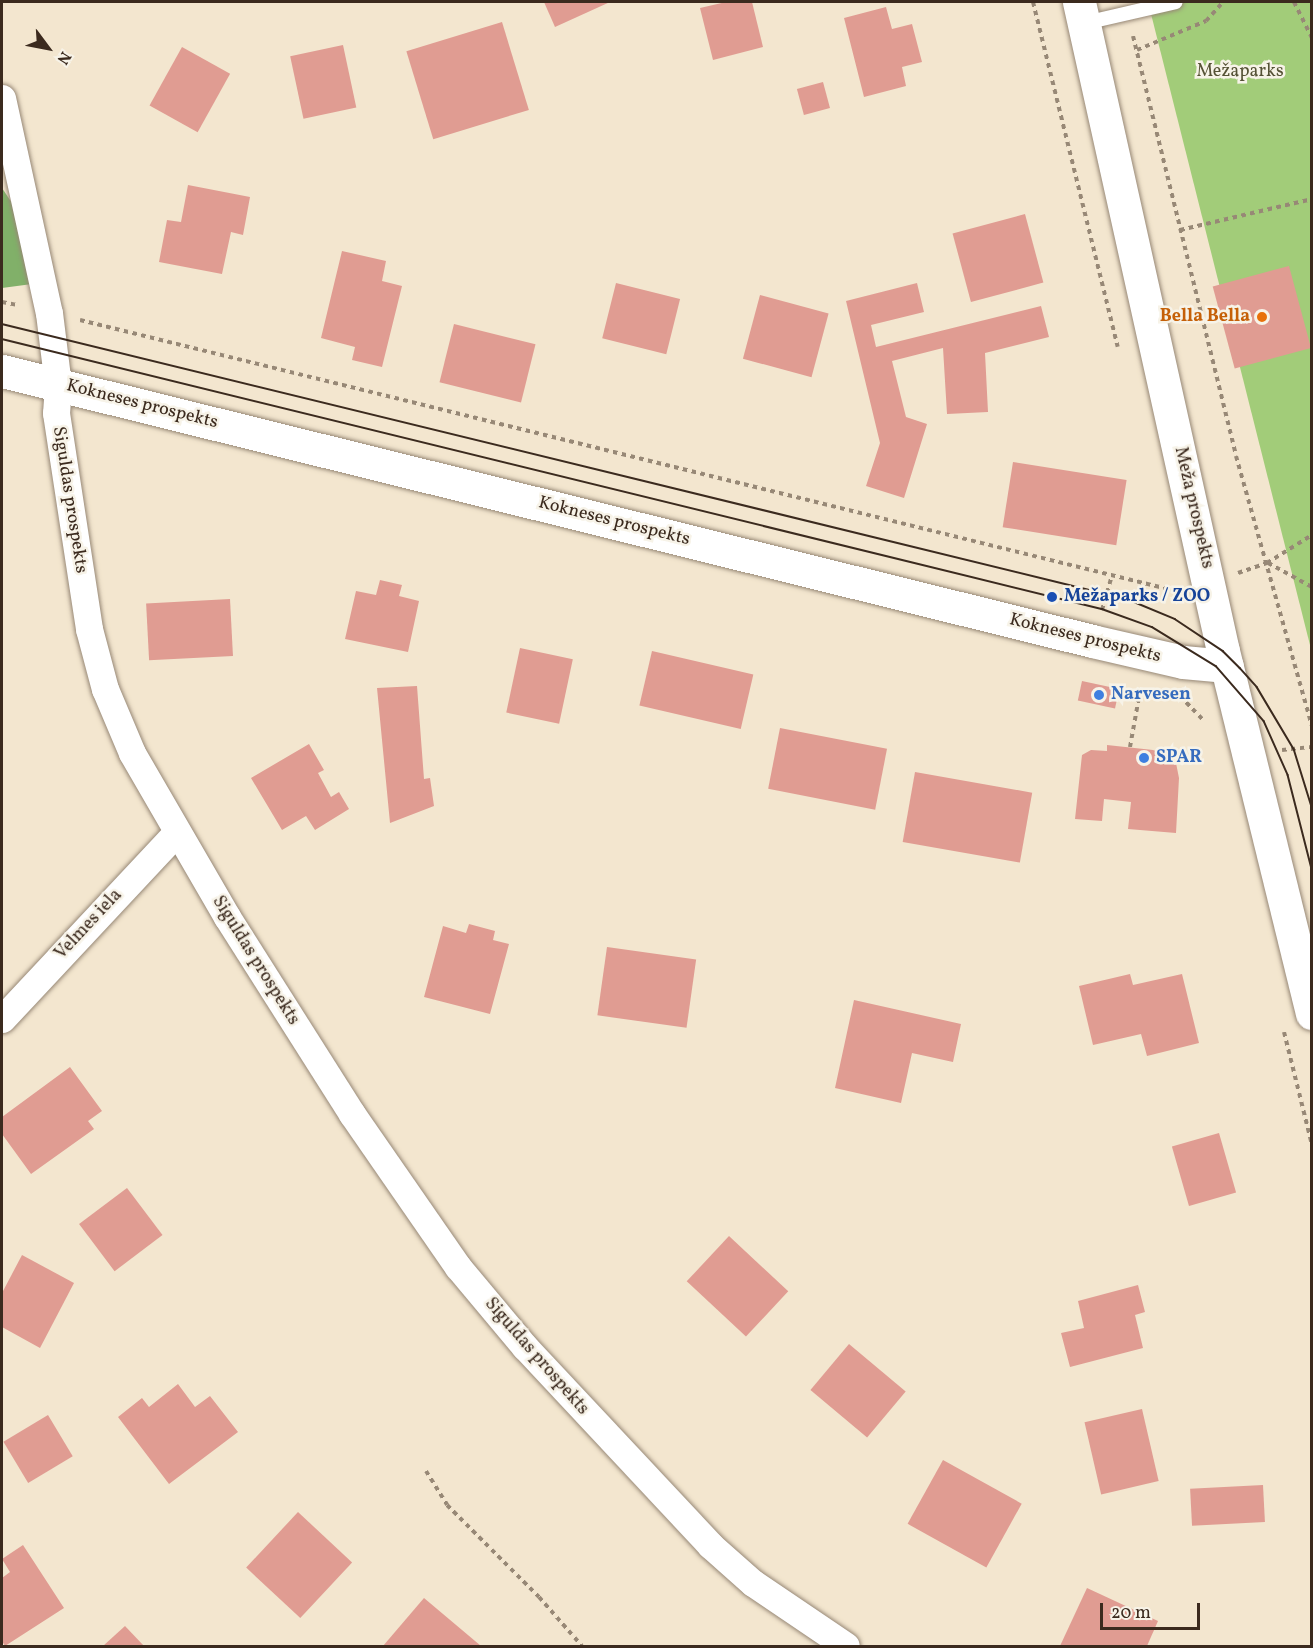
<!DOCTYPE html>
<html>
<head>
<meta charset="utf-8">
<style>
  body { margin:0 }
  #map { position:relative; width:1313px; height:1648px; overflow:hidden; background:#f3e6cf; font-family:Vollkorn,serif }
  div>[style] { position:absolute }
  .green>* { inset:0; background:#a2cc79 }
  .forest>* { inset:0; background:#81b069 }
  .building>* { inset:0; background:#e09c92; transform-origin:0 0 }
  .path>* { height:4px; margin-top:-2px; transform-origin:0; background:repeating-linear-gradient(90deg,#978876 0 4.5px,transparent 0 9px) }
  .roads { filter:drop-shadow(0 0 2px #978876) drop-shadow(0 0 2px #978876) }
  .service>* { height:14px; margin:-7px; padding:0 7px; transform-origin:7px; border-radius:7px; background:#fff }
  .minor>* { height:27px; margin:-13.5px; padding:0 13.5px; transform-origin:13.5px; border-radius:13.5px; background:#fff }
  .tertiary>* { height:33px; margin:-16.5px; padding:0 16.5px; transform-origin:16.5px; border-radius:16.5px; background:#fff }
  .tram>* { height:1.5px; margin:-0.75px; padding:0 0.75px; transform-origin:0.75px; border-radius:0.75px; background:#3b2a1e }
  .dots>* { width:16px; height:16px; translate:-50% -50%; box-sizing:border-box; border:3px solid #f7f3e8; border-radius:50% }
  span { translate:-50% -50%; white-space:nowrap; text-align:center; line-height:1.15; -webkit-text-stroke:5px #f7f3e8; paint-order:stroke }
  .park-label { font-size:18px; color:#555235 }
  .food-label { font-size:18px; color:#c56008; font-weight:700 }
  .right { translate:-100% -50%; text-align:right }
  .street-label { font-size:18px; color:#3b2a1e }
  .transit-label { font-size:18px; color:#164399; font-weight:700 }
  .left { translate:0 -50%; text-align:left }
  .shop-label { font-size:18px; color:#366cbe; font-weight:700 }
  .frame { position:absolute; inset:0; border:3px solid #3b2a1e; pointer-events:none }
  .north { position:absolute; left:18px; top:18px; width:60px; height:60px; -webkit-text-stroke:4px #f7f3e8; paint-order:stroke; rotate:122deg; font-size:16px; font-weight:700; line-height:24px; text-align:center; color:#3b2a1e }
  .north::after { content:''; display:block; margin:auto; width:21px; height:27px; background:#3b2a1e; clip-path:polygon(50% 0,100% 100%,50% 72%,0 100%) }
  .scale { position:absolute; left:1100px; top:1603px; width:100px; height:27px; box-sizing:border-box; border:3px solid #3b2a1e; border-top:0; padding-left:8px; font-size:18px; line-height:21px; white-space:nowrap; color:#3b2a1e; -webkit-text-stroke:4px #f7f3e8; paint-order:stroke }
</style>
</head>
<body>
<div id="map">
  <div class="green">
    <div style="clip-path:polygon(1148px 2px,1311px 2px,1311px 649px)"></div>
  </div>
  <div class="forest">
    <div style="clip-path:polygon(2px 188px,12px 203px,32px 284px,2px 288px)"></div>
  </div>
  <div class="building">
    <div style="clip-path:polygon(544px 2px,610px 2px,555px 27px)"></div>
    <div style="clip-path:polygon(726px 2px,752px 2px,763px 47px,713px 60px,700px 8px)"></div>
    <div style="clip-path:polygon(886px 7px,892px 29px,912px 24px,922px 62px,902px 67px,906px 86px,864px 97px,844px 18px)"></div>
    <div style="left:502px;top:22px;width:92px;height:100px;rotate:73deg"></div>
    <div style="left:343px;top:45px;width:64px;height:54px;rotate:78deg"></div>
    <div style="left:182px;top:47px;width:55px;height:67px;rotate:29deg"></div>
    <div style="left:823px;top:82px;width:27px;height:27px;rotate:75deg"></div>
    <div style="clip-path:polygon(188px 185px,250px 197px,243px 235px,231px 232px,222px 274px,159px 262px,167px 220px,181px 222px)"></div>
    <div style="left:1025px;top:214px;width:71px;height:75px;rotate:75deg"></div>
    <div style="clip-path:polygon(342px 251px,386px 261px,382px 281px,402px 286px,382px 367px,352px 360px,355px 347px,321px 338px)"></div>
    <div style="left:1289px;top:266px;width:85px;height:79px;rotate:75deg"></div>
    <div style="left:616px;top:283px;width:66px;height:57px;rotate:14deg"></div>
    <div style="clip-path:polygon(917px 283px,924px 312px,871px 325px,876px 347px,1041px 306px,1049px 337px,985px 353px,988px 412px,947px 414px,943px 348px,892px 361px,906px 417px,927px 424px,904px 498px,866px 486px,880px 443px,846px 301px)"></div>
    <div style="left:760px;top:295px;width:71px;height:66px;rotate:15deg"></div>
    <div style="left:454px;top:324px;width:84px;height:60px;rotate:14deg"></div>
    <div style="left:1013px;top:462px;width:115px;height:66px;rotate:9deg"></div>
    <div style="clip-path:polygon(380px 580px,402px 585px,399px 596px,419px 601px,408px 652px,345px 639px,356px 591px,376px 595px)"></div>
    <div style="left:230px;top:599px;width:57px;height:84px;rotate:87deg"></div>
    <div style="left:520px;top:648px;width:54px;height:66px;rotate:12deg"></div>
    <div style="left:652px;top:651px;width:104px;height:56px;rotate:13deg"></div>
    <div style="left:1082px;top:681px;width:38px;height:20px;rotate:12deg"></div>
    <div style="clip-path:polygon(417px 686px,424px 779px,430px 778px,434px 806px,390px 823px,377px 688px)"></div>
    <div style="left:780px;top:728px;width:109px;height:62px;rotate:11deg"></div>
    <div style="clip-path:polygon(309px 744px,324px 770px,318px 773px,331px 797px,339px 792px,349px 809px,315px 830px,306px 816px,282px 830px,251px 778px)"></div>
    <div style="clip-path:polygon(1107px 745px,1153px 750px,1175px 758px,1179px 778px,1176px 833px,1128px 829px,1131px 802px,1104px 799px,1102px 821px,1075px 819px,1082px 755px,1091px 750px,1107px 751px)"></div>
    <div style="left:915px;top:772px;width:119px;height:71px;rotate:10deg"></div>
    <div style="clip-path:polygon(469px 924px,495px 931px,493px 940px,509px 944px,490px 1014px,424px 997px,443px 926px,466px 933px)"></div>
    <div style="left:607px;top:947px;width:90px;height:69px;rotate:8deg"></div>
    <div style="clip-path:polygon(1130px 974px,1133px 985px,1182px 974px,1199px 1043px,1147px 1056px,1141px 1034px,1093px 1045px,1079px 986px)"></div>
    <div style="clip-path:polygon(854px 1000px,961px 1024px,953px 1062px,912px 1053px,901px 1103px,835px 1088px)"></div>
    <div style="clip-path:polygon(70px 1067px,102px 1111px,88px 1121px,94px 1129px,31px 1174px,2px 1134px,2px 1117px)"></div>
    <div style="left:1219px;top:1133px;width:62px;height:49px;rotate:74deg"></div>
    <div style="left:127px;top:1188px;width:59px;height:60px;rotate:53deg"></div>
    <div style="left:729px;top:1236px;width:81px;height:62px;rotate:43deg"></div>
    <div style="clip-path:polygon(22px 1255px,74px 1283px,40px 1348px,2px 1327px,2px 1293px)"></div>
    <div style="clip-path:polygon(1138px 1285px,1145px 1312px,1135px 1315px,1143px 1348px,1070px 1367px,1061px 1333px,1084px 1328px,1078px 1301px)"></div>
    <div style="left:849px;top:1344px;width:74px;height:60px;rotate:40deg"></div>
    <div style="clip-path:polygon(178px 1384px,195px 1407px,210px 1396px,238px 1432px,169px 1484px,118px 1417px,142px 1398px,149px 1407px)"></div>
    <div style="left:1142px;top:1409px;width:74px;height:59px;rotate:77deg"></div>
    <div style="left:48px;top:1415px;width:48px;height:52px;rotate:59deg"></div>
    <div style="left:943px;top:1460px;width:90px;height:73px;rotate:29deg"></div>
    <div style="left:1263px;top:1485px;width:37px;height:73px;rotate:87deg"></div>
    <div style="left:298px;top:1512px;width:74px;height:76px;rotate:43deg"></div>
    <div style="clip-path:polygon(23px 1545px,64px 1608px,5px 1646px,2px 1641px,2px 1578px,10px 1572px,2px 1559px)"></div>
    <div style="clip-path:polygon(1087px 1588px,1158px 1621px,1147px 1646px,1060px 1646px)"></div>
    <div style="clip-path:polygon(424px 1598px,481px 1646px,383px 1646px)"></div>
    <div style="clip-path:polygon(125px 1626px,144px 1646px,103px 1646px)"></div>
  </div>
  <div class="path">
    <div style="left:1033px;top:2px;width:355px;rotate:76.2deg"></div>
    <div style="left:1294px;top:2px;width:40px;rotate:63.4deg"></div>
    <div style="left:1133px;top:36px;width:432px;rotate:76.2deg"></div>
    <div style="left:1236px;top:456px;width:280px;rotate:74.3deg"></div>
    <div style="left:1137px;top:50px;width:75px;rotate:-22.8deg"></div>
    <div style="left:1206px;top:21px;width:25px;rotate:-48deg"></div>
    <div style="left:1180px;top:230px;width:136px;rotate:-13.2deg"></div>
    <div style="left:2px;top:302px;width:15px;rotate:11deg"></div>
    <div style="left:80px;top:320px;width:1129px;rotate:13.89deg"></div>
    <div style="left:1268px;top:563px;width:50px;rotate:28.6deg"></div>
    <div style="left:1238px;top:573px;width:31px;rotate:-19deg"></div>
    <div style="left:1267px;top:563px;width:53px;rotate:-31.9deg"></div>
    <div style="left:1102px;top:610px;width:35px;rotate:-74deg"></div>
    <div style="left:1180px;top:696px;width:35px;rotate:46deg"></div>
    <div style="left:1130px;top:747px;width:62px;rotate:-79.8deg"></div>
    <div style="left:1282px;top:750px;width:30px;rotate:-6deg"></div>
    <div style="left:1284px;top:1032px;width:116px;rotate:76.1deg"></div>
    <div style="left:426px;top:1471px;width:40px;rotate:58deg"></div>
    <div style="left:447px;top:1505px;width:130px;rotate:45deg"></div>
    <div style="left:539px;top:1597px;width:65px;rotate:48.7deg"></div>
  </div>
  <div class="roads">
    <div class="service">
      <div style="left:1085px;top:23px;width:93px;rotate:-13deg"></div>
    </div>
    <div class="minor">
      <div style="left:2px;top:98px;width:220px;rotate:77.7deg"></div>
      <div style="left:49px;top:313px;width:73px;rotate:82.9deg"></div>
      <div style="left:58px;top:385px;width:28px;rotate:94deg"></div>
      <div style="left:56px;top:413px;width:219px;rotate:81.3deg"></div>
      <div style="left:89px;top:629px;width:62px;rotate:75.1deg"></div>
      <div style="left:105px;top:689px;width:69px;rotate:67.1deg"></div>
      <div style="left:132px;top:753px;width:190px;rotate:59.9deg"></div>
      <div style="left:227px;top:917px;width:233px;rotate:57.6deg"></div>
      <div style="left:352px;top:1114px;width:186px;rotate:55.3deg"></div>
      <div style="left:458px;top:1267px;width:104px;rotate:50.1deg"></div>
      <div style="left:525px;top:1347px;width:271px;rotate:46.9deg"></div>
      <div style="left:710px;top:1545px;width:57px;rotate:41.5deg"></div>
      <div style="left:753px;top:1583px;width:112px;rotate:34.1deg"></div>
      <div style="left:2px;top:1019px;width:256px;rotate:-46.9deg"></div>
    </div>
    <div class="tertiary">
      <div style="left:1079px;top:2px;width:665px;rotate:77.49deg"></div>
      <div style="left:1223px;top:651px;width:373px;rotate:76.2deg"></div>
      <div style="left:2px;top:371px;width:1123px;rotate:13.91deg"></div>
      <div style="left:1092px;top:641px;width:93px;rotate:13deg"></div>
      <div style="left:1183px;top:662px;width:44px;rotate:5.2deg"></div>
    </div>
  </div>
  <div class="tram">
    <div style="left:2px;top:324px;width:1158px;rotate:13.74deg"></div>
    <div style="left:1127px;top:599px;width:52px;rotate:22.6deg"></div>
    <div style="left:1175px;top:619px;width:58px;rotate:33.7deg"></div>
    <div style="left:1223px;top:651px;width:24px;rotate:45deg"></div>
    <div style="left:1240px;top:668px;width:25px;rotate:48deg"></div>
    <div style="left:1257px;top:687px;width:72px;rotate:59.2deg"></div>
    <div style="left:1294px;top:749px;width:61px;rotate:72.8deg"></div>
    <div style="left:2px;top:339px;width:1133px;rotate:13.79deg"></div>
    <div style="left:1102px;top:609px;width:53px;rotate:19.8deg"></div>
    <div style="left:1152px;top:627px;width:75px;rotate:31.4deg"></div>
    <div style="left:1216px;top:666px;width:73px;rotate:48.9deg"></div>
    <div style="left:1264px;top:721px;width:59px;rotate:66deg"></div>
    <div style="left:1288px;top:775px;width:97px;rotate:75.7deg"></div>
  </div>
  <div class="dots">
    <div style="left:1262px;top:317px;background:#e8710a"></div>
    <div style="left:1052px;top:597px;background:#1a4fb4"></div>
    <div style="left:1099px;top:695px;background:#3f7fe0"></div>
    <div style="left:1144px;top:758px;background:#3f7fe0"></div>
  </div>
  <div class="park-label">
    <span style="left:1240px;top:72px">Mežaparks</span>
  </div>
  <div class="food-label">
    <span class="right" style="left:1250px;top:317px">Bella Bella</span>
  </div>
  <div class="street-label">
    <span style="left:142px;top:405px;rotate:14deg">Kokneses prospekts</span>
    <span style="left:69px;top:500px;rotate:81deg">Siguldas prospekts</span>
    <span style="left:1193px;top:508px;rotate:77deg">Meža prospekts</span>
    <span style="left:614px;top:522px;rotate:14deg">Kokneses prospekts</span>
    <span style="left:1085px;top:639px;rotate:14deg">Kokneses prospekts</span>
    <span style="left:89px;top:925px;rotate:-47deg">Velmes iela</span>
    <span style="left:255px;top:961px;rotate:58deg">Siguldas prospekts</span>
    <span style="left:536px;top:1357px;rotate:49deg">Siguldas prospekts</span>
  </div>
  <div class="transit-label">
    <span class="left" style="left:1064px;top:597px">Mežaparks / ZOO</span>
  </div>
  <div class="shop-label">
    <span class="left" style="left:1111px;top:695px">Narvesen</span>
    <span class="left" style="left:1156px;top:758px">SPAR</span>
  </div>
  <div class="frame"></div>
  <div class="north">N</div>
  <div class="scale">20 m</div>
</div>
</body>
</html>
